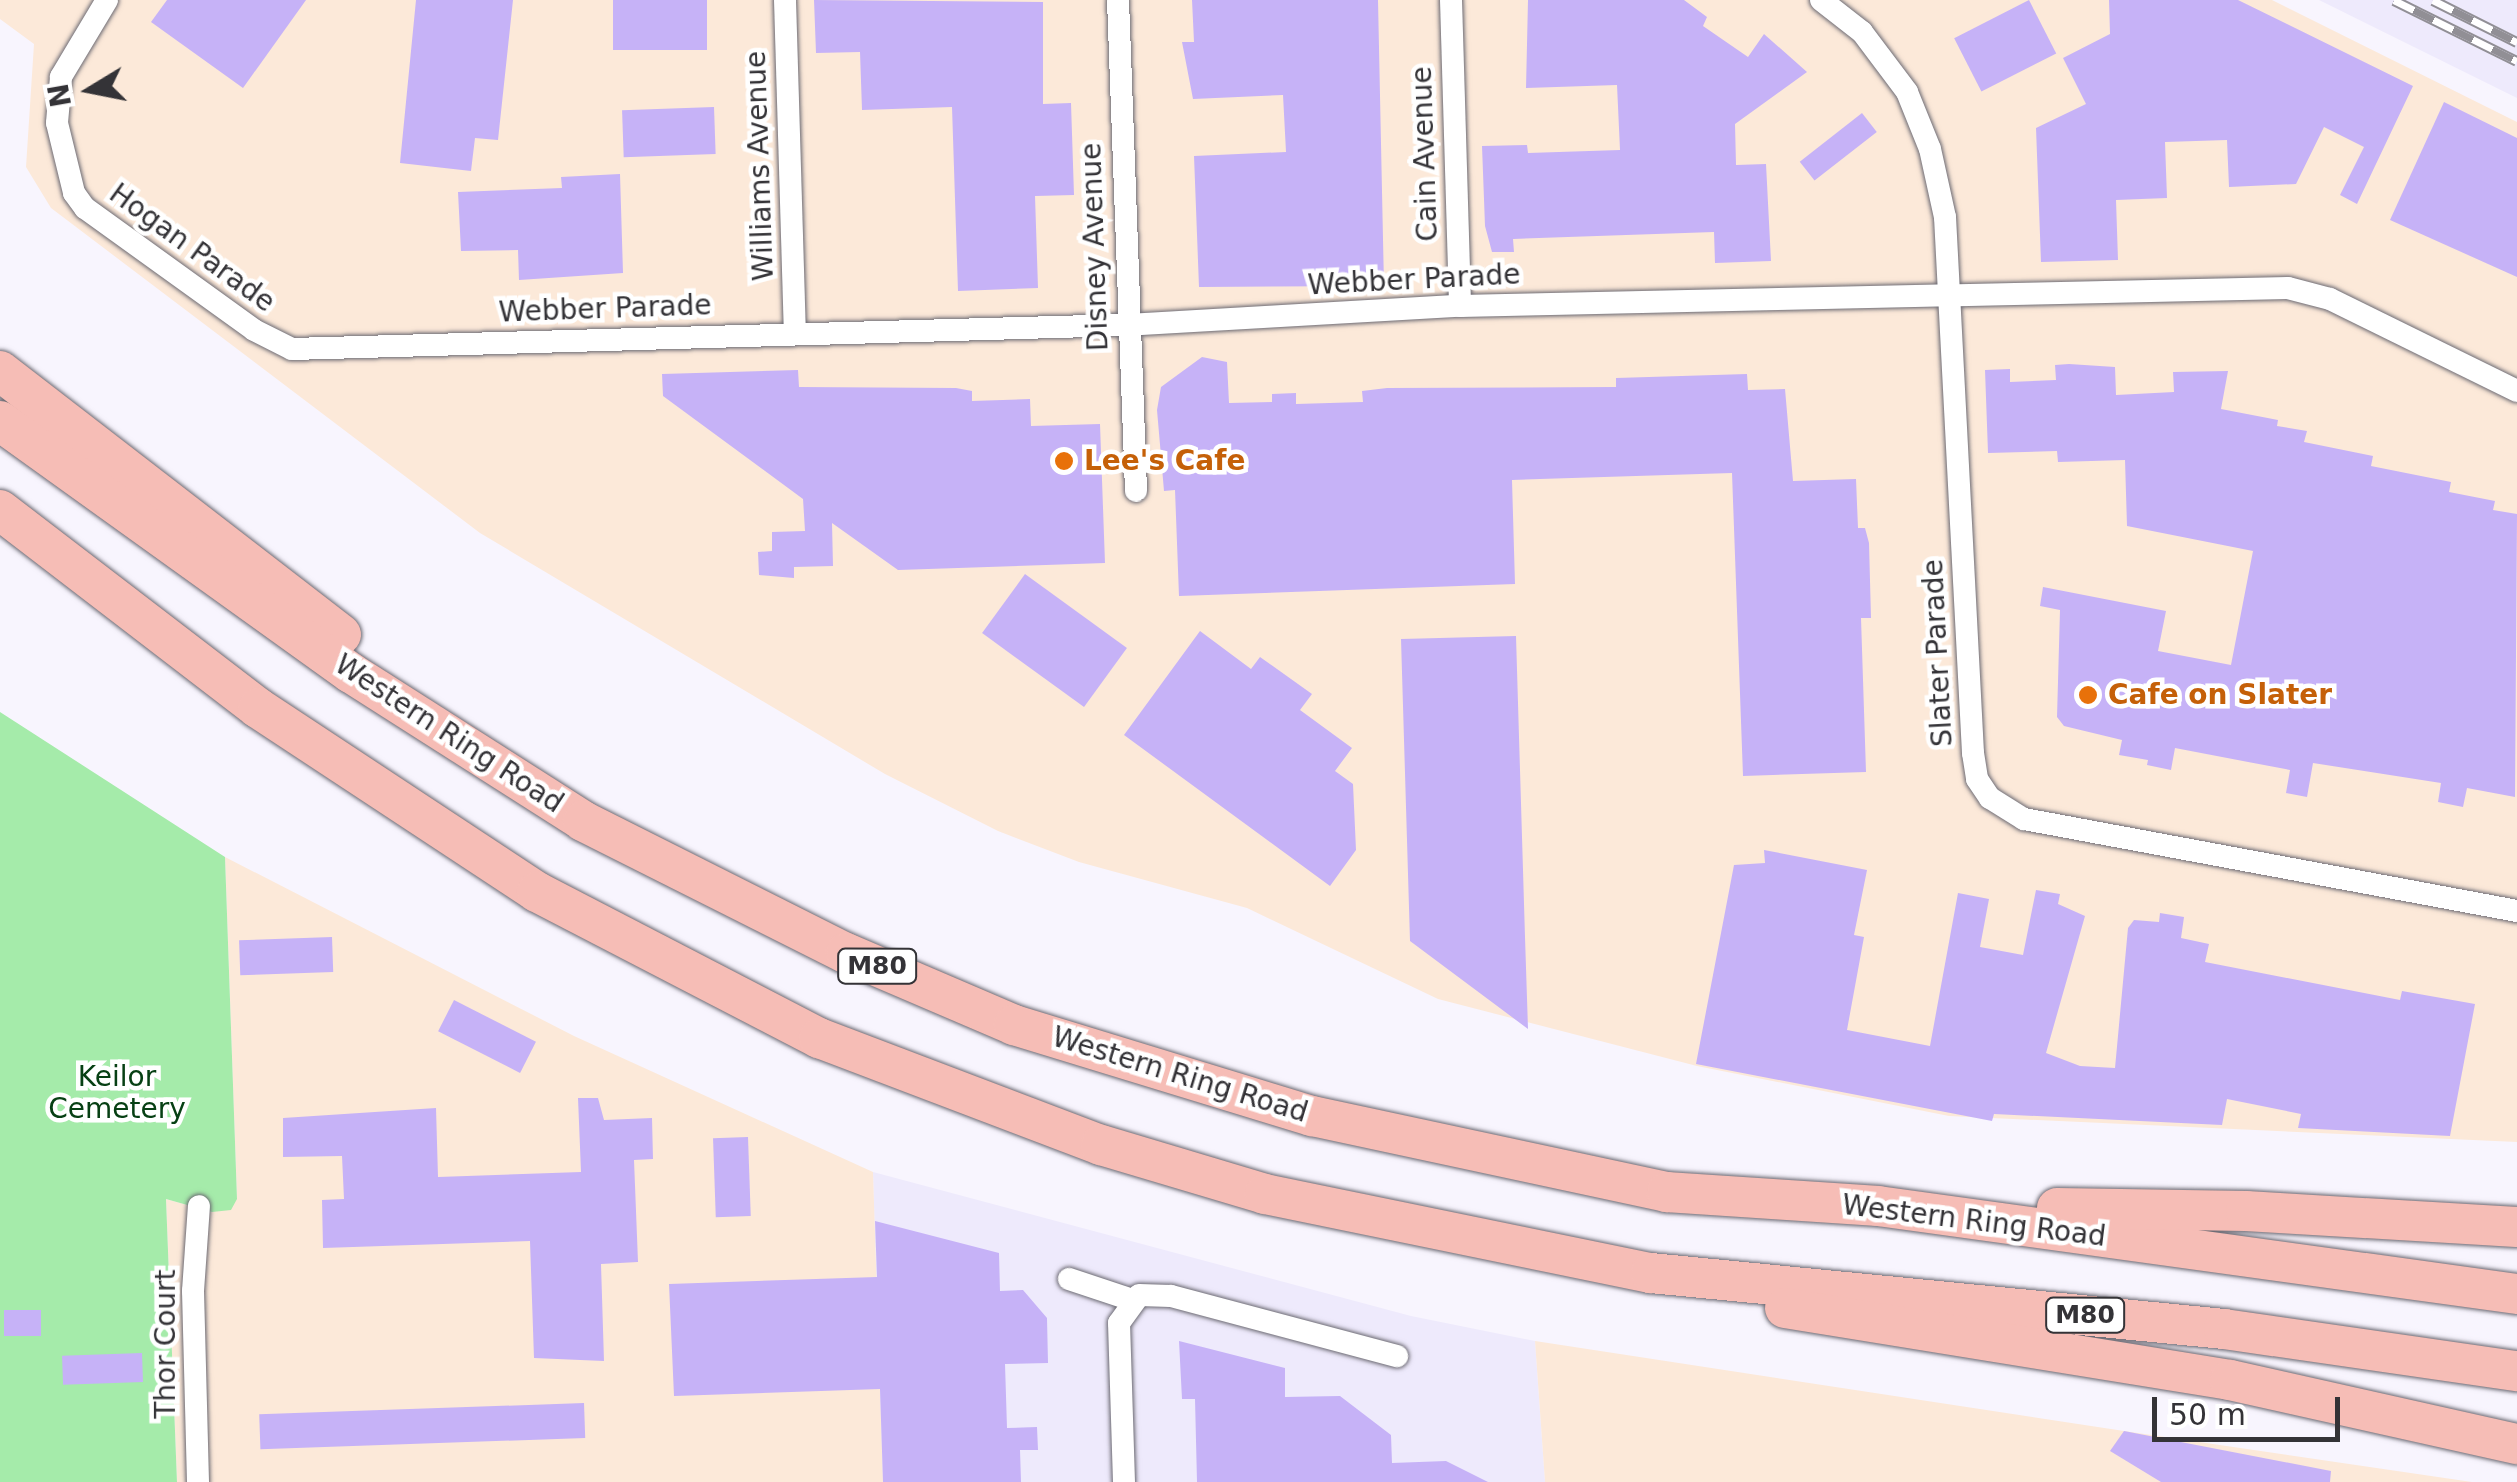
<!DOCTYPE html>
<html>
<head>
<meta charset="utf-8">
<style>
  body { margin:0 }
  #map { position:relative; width:2517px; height:1482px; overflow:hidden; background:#f8f5fe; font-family:"DejaVu Sans",sans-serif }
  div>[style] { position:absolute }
  .built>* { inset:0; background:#eeeafc }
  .industrial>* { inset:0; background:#fce9d9 }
  .green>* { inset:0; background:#a5ebaa }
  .building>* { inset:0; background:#c6b2f7; transform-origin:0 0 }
  .roads { filter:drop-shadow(0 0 2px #6c6a73) drop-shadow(0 0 2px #6c6a73) }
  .street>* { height:22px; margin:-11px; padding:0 11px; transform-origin:11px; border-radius:11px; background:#fff }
  .highway>* { height:40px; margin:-20px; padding:0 20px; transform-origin:20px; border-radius:20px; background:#f6bdb6 }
  .rail>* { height:11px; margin-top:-5.5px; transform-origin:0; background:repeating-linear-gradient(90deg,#fff 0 22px,#918f95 0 44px); box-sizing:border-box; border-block:2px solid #918f95 }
  .dots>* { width:28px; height:28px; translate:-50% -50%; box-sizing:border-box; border:5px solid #fff; border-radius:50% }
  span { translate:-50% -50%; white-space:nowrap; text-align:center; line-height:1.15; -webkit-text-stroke:9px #fff; paint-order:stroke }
  .shield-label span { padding:2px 8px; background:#fff; border:2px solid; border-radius:8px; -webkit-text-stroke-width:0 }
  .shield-label { font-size:25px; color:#343337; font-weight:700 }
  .street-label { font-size:28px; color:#343337 }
  .food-label { font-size:28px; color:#c56008; font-weight:700 }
  .left { translate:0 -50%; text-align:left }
  .park-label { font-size:28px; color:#074014 }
  .north { position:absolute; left:40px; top:40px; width:100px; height:100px; -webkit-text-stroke:8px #fff; paint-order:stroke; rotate:260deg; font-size:28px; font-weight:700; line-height:40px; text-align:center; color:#343337 }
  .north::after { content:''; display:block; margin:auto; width:35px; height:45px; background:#343337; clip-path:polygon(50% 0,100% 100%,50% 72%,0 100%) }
  .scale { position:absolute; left:2152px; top:1397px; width:188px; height:45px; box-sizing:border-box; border:5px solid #343337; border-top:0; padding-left:12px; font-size:30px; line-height:35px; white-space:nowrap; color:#343337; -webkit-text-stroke:8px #fff; paint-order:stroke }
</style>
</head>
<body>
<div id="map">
  <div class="built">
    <div style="clip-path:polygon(2319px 0,2517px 0,2517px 98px)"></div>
    <div style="clip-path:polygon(873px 1172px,1411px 1316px,1535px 1341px,1545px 1482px,882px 1482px)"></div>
  </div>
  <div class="industrial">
    <div style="clip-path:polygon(0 0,2272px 0,2517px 122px,2517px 1142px,1949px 1116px,1697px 1066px,1438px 999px,1247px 908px,1079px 862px,998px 831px,885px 774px,480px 533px,51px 208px,26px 167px,34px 44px,0 19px)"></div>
    <div style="clip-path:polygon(225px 857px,574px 1036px,873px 1172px,883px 1482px,177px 1482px,166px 1199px,212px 1212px,237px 1199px)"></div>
    <div style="clip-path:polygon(1535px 1341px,2124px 1431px,2472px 1482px,1545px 1482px)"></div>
  </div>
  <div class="green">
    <div style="clip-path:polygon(0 712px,225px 857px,237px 1199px,231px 1210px,212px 1212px,166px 1199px,177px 1482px,0 1482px)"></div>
  </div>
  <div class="building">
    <div style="clip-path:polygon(167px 0,306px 0,243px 88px,151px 22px)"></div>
    <div style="clip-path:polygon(416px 0,513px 0,498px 140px,475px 138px,471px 171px,400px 163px)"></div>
    <div style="left:613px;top:0;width:94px;height:50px"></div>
    <div style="clip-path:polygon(814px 0,1043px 2px,1043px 104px,1071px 103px,1074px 195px,1035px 196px,1038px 288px,958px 291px,952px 107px,862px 110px,860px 52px,816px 53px)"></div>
    <div style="clip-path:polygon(1192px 0,1378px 0,1384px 286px,1199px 287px,1194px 156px,1286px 152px,1283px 95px,1193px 99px,1182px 42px,1194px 42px)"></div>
    <div style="clip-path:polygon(1528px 0,1684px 0,1707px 17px,1703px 26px,1748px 57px,1764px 34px,1807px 72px,1735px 124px,1736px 165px,1766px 164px,1771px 261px,1715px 263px,1714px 232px,1513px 239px,1514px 252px,1492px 252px,1485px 226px,1482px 146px,1527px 145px,1528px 153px,1620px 150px,1617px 85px,1526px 88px)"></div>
    <div style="left:2029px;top:0;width:60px;height:84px;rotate:63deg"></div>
    <div style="clip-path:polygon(2109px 0,2238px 0,2413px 86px,2357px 204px,2340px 195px,2364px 147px,2324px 127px,2296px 184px,2229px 187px,2227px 140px,2165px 142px,2167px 198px,2116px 200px,2118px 260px,2041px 262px,2036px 128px,2086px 104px,2063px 58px,2110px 34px)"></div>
    <div style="clip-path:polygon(2444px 102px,2517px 138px,2517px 277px,2390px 220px)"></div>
    <div style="left:714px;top:107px;width:47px;height:92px;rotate:88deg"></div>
    <div style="left:1862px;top:113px;width:24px;height:79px;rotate:52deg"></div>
    <div style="clip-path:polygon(620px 174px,623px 273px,519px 280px,518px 250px,461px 251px,458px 192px,562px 188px,561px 177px)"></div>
    <div style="clip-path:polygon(1202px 357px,1227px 362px,1229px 403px,1272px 402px,1272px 394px,1296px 393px,1296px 404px,1363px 402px,1362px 391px,1387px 388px,1616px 387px,1616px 378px,1747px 374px,1748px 390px,1785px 389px,1793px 481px,1856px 479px,1858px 528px,1865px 528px,1869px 543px,1871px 618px,1861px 618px,1866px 772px,1743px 776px,1732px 473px,1512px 480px,1515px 584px,1179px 596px,1175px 490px,1164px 491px,1157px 410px,1161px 387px)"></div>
    <div style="clip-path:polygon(2069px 364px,2115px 367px,2116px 395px,2174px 392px,2173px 372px,2228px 371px,2221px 409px,2278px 420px,2277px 426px,2307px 431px,2304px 442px,2373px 456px,2371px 466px,2451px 482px,2449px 492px,2495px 501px,2493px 510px,2517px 514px,2515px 797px,2467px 788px,2463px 807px,2438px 802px,2441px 783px,2313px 763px,2307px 797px,2286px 793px,2290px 770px,2175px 748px,2171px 770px,2147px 765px,2148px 760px,2119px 755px,2122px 740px,2064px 726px,2057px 717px,2060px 610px,2040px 606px,2043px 587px,2166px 611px,2158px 651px,2231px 665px,2253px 551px,2127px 526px,2125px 460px,2058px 462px,2057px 451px,1988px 453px,1985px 370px,2010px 369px,2010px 382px,2056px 380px,2055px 365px)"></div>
    <div style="clip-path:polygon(798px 370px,799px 387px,956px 388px,972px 391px,972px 401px,1030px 399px,1031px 426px,1100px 424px,1105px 563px,898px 570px,832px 523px,833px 566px,794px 567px,794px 578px,759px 575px,758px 552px,772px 551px,772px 532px,805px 531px,803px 499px,663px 396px,662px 374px)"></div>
    <div style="left:1025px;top:574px;width:126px;height:73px;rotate:36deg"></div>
    <div style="clip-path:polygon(1200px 631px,1251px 669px,1260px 657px,1312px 694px,1300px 710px,1352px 748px,1335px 771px,1353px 784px,1356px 850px,1330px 886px,1124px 735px)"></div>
    <div style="clip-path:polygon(1516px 636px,1525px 937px,1528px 1029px,1410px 941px,1401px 639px)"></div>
    <div style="clip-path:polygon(1764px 850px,1867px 870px,1854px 935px,1864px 937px,1847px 1030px,1930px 1046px,1958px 893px,1989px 899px,1980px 947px,2023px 955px,2036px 890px,2060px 894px,2058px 904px,2085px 916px,2046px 1053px,2080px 1066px,2115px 1068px,2128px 928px,2134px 920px,2159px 922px,2160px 913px,2184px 917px,2181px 938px,2209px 944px,2205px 962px,2400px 1000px,2402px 991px,2475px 1004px,2450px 1136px,2298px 1128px,2301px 1114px,2227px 1099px,2222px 1125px,1994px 1114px,1992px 1121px,1696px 1064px,1734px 865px,1765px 863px)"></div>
    <div style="left:332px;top:937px;width:35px;height:93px;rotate:88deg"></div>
    <div style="left:454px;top:1000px;width:92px;height:35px;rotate:27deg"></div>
    <div style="clip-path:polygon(578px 1098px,598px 1098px,604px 1120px,652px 1118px,653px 1159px,634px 1160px,638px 1262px,601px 1264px,604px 1361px,534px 1358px,530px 1241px,323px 1248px,322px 1200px,344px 1199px,342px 1156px,283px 1157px,283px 1118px,436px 1108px,438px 1177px,581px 1172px)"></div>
    <div style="left:748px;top:1137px;width:79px;height:35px;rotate:88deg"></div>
    <div style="clip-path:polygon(875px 1221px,999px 1253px,1000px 1291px,1023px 1290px,1047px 1318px,1048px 1363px,1005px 1364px,1007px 1428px,1037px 1427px,1038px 1450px,1020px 1450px,1021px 1482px,883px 1482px,880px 1389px,674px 1396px,669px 1284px,877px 1277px)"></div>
    <div style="left:41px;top:1310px;width:26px;height:37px;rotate:90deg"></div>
    <div style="clip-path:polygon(1179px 1341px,1285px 1368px,1285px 1397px,1340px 1396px,1391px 1435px,1392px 1463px,1446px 1461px,1488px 1482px,1197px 1482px,1195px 1399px,1182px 1399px)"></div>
    <div style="left:142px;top:1353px;width:29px;height:80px;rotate:88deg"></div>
    <div style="left:584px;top:1403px;width:35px;height:325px;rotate:88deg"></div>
    <div style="clip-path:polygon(2124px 1431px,2331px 1471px,2330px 1482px,2161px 1482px,2110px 1451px)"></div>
  </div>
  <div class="roads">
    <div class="street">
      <div style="left:107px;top:0;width:90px;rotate:120.9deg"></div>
      <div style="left:61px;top:77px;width:46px;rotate:95deg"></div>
      <div style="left:57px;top:123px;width:72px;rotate:76.3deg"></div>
      <div style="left:74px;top:193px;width:19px;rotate:54deg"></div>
      <div style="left:85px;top:208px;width:208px;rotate:35.8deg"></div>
      <div style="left:254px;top:330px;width:42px;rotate:26.6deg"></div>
      <div style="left:292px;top:349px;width:834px;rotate:-1.65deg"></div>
      <div style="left:1126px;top:325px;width:335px;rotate:-3.3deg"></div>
      <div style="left:1460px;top:306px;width:828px;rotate:-1.25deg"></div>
      <div style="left:2288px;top:288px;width:43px;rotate:14.7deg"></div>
      <div style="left:2330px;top:299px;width:208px;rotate:26.2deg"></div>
      <div style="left:785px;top:0;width:331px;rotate:88.3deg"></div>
      <div style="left:1118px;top:0;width:491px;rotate:87.9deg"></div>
      <div style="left:1451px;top:0;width:306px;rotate:88.3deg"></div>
      <div style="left:1821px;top:0;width:52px;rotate:38deg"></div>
      <div style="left:1862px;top:32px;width:75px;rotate:53.1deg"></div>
      <div style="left:1907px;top:92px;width:61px;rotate:68deg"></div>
      <div style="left:1930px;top:149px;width:70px;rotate:77.6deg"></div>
      <div style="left:1945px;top:217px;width:537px;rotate:87.01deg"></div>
      <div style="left:1973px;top:753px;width:26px;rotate:81deg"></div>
      <div style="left:1977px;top:779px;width:23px;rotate:56deg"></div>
      <div style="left:1990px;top:798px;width:40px;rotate:32deg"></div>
      <div style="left:2024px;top:819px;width:502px;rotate:10.57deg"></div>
      <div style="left:1069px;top:1279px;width:66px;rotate:18.4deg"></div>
      <div style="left:198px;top:1482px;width:191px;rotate:-91.5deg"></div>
      <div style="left:193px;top:1291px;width:85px;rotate:-86deg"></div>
      <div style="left:1124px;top:1482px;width:159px;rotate:-91.8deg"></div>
      <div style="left:1119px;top:1323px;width:34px;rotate:-54deg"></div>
      <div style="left:1139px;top:1295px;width:32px;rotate:2deg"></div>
      <div style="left:1171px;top:1296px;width:234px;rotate:14.9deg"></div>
    </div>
    <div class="highway">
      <div style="left:0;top:371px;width:431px;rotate:37.7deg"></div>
      <div style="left:0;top:421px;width:432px;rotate:35.7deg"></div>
      <div style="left:351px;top:673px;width:275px;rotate:32.5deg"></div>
      <div style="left:583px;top:821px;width:294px;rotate:26.7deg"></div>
      <div style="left:846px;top:953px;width:183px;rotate:23.2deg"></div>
      <div style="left:1014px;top:1025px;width:312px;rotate:17deg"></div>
      <div style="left:1312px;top:1116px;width:363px;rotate:12.1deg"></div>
      <div style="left:1667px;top:1192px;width:211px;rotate:3.8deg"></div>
      <div style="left:1878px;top:1206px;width:645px;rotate:7.84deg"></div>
      <div style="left:0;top:510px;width:325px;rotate:37.5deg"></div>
      <div style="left:258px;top:708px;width:334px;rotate:33.4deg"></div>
      <div style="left:537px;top:892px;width:318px;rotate:27.4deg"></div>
      <div style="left:819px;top:1038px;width:302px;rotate:20.8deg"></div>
      <div style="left:1101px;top:1145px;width:171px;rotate:16.6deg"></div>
      <div style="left:1265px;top:1194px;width:394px;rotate:11.6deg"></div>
      <div style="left:1651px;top:1273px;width:576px;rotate:5.58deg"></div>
      <div style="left:2224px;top:1329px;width:296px;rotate:8.2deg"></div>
      <div style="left:2057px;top:1208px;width:189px;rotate:0.9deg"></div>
      <div style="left:2246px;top:1211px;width:271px;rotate:3.4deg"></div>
      <div style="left:1785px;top:1308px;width:451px;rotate:9.2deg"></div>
      <div style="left:2230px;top:1380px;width:294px;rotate:12.6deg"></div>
    </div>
  </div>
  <div class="rail">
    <div style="left:2394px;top:0;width:137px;rotate:26.4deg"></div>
    <div style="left:2433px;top:0;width:94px;rotate:26.6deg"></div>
  </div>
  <div class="dots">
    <div style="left:1064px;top:461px;background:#e8710a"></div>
    <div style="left:2088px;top:695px;background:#e8710a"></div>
  </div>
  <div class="shield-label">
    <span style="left:877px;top:966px">M80</span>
    <span style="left:2085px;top:1315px">M80</span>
  </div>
  <div class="street-label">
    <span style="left:1425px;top:154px;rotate:-92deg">Cain Avenue</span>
    <span style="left:760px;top:166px;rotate:-92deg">Williams Avenue</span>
    <span style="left:1095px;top:247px;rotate:-92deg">Disney Avenue</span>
    <span style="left:192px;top:248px;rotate:36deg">Hogan Parade</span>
    <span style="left:1414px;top:280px;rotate:-3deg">Webber Parade</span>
    <span style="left:605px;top:309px;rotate:-2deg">Webber Parade</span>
    <span style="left:1938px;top:653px;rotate:-93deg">Slater Parade</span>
    <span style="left:449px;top:734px;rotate:33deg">Western Ring Road</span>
    <span style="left:1180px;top:1075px;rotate:17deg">Western Ring Road</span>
    <span style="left:1974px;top:1221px;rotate:7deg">Western Ring Road</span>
    <span style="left:166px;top:1344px;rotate:-90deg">Thor Court</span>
  </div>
  <div class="food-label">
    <span class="left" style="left:1084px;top:461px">Lee's Cafe</span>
    <span class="left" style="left:2108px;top:695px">Cafe on Slater</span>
  </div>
  <div class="park-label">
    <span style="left:117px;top:1093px">Keilor<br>Cemetery</span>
  </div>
  <div class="north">N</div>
  <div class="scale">50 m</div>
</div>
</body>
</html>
